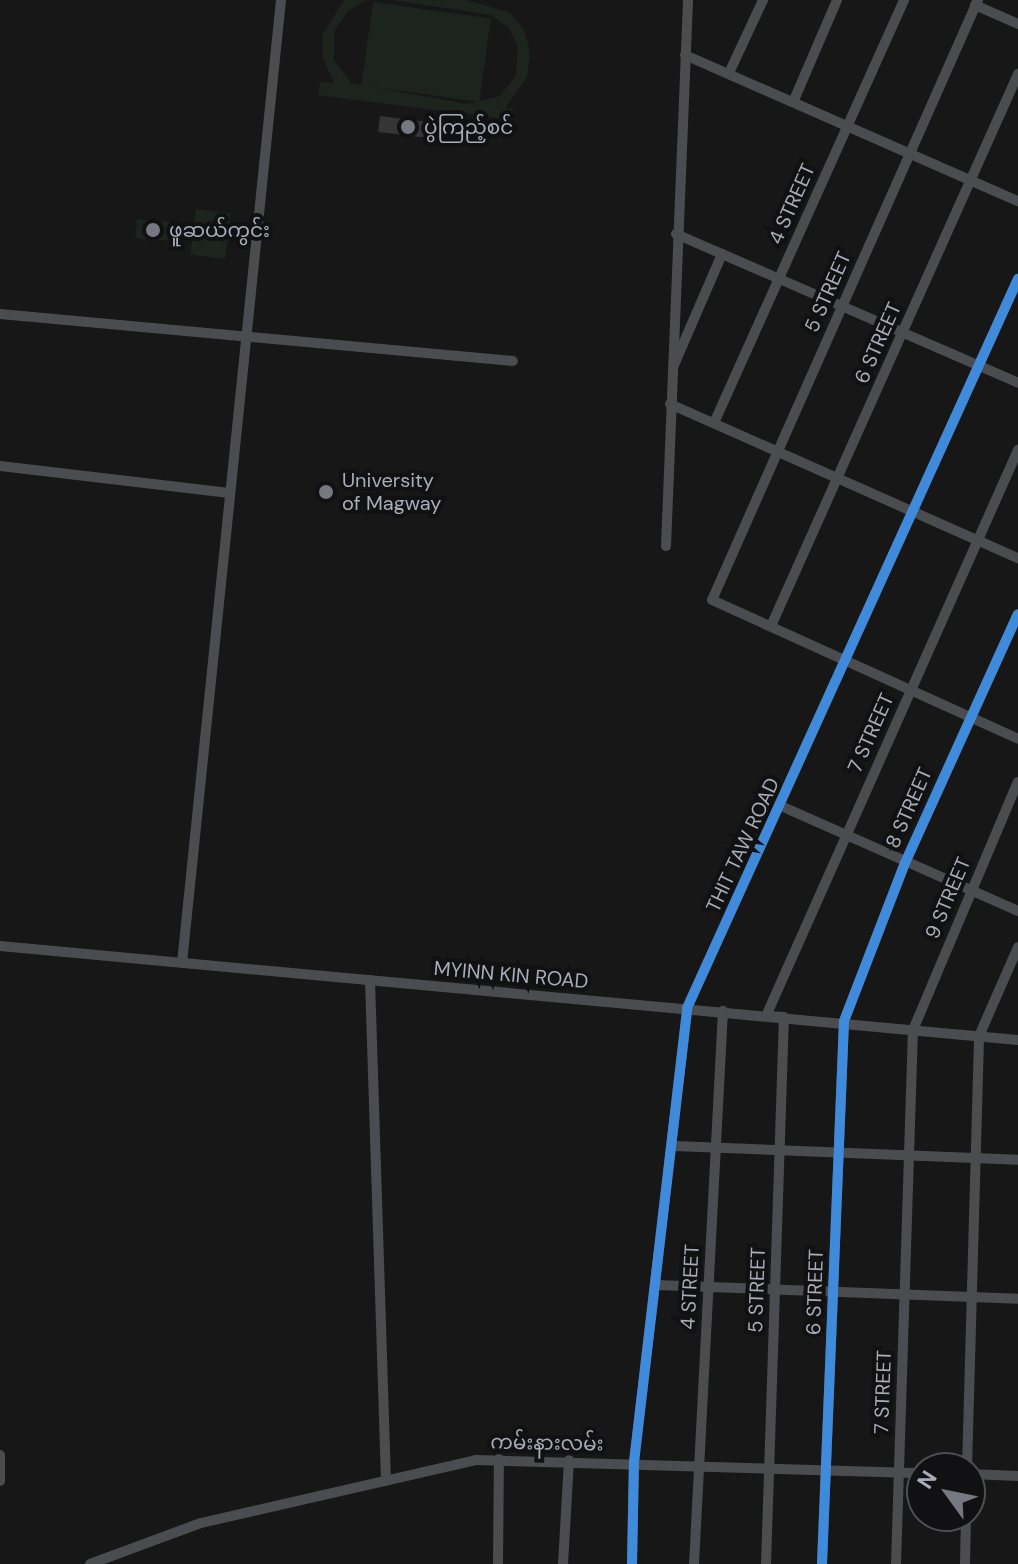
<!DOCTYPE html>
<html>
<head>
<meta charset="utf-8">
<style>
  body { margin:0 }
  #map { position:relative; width:1018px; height:1564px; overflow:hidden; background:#171717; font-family:"DM Sans","Noto Sans Myanmar",sans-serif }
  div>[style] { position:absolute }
  .green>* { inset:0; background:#1d241e; transform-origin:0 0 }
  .building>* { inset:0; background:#353536; transform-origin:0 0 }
  .minor>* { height:10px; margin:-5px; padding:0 5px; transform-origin:5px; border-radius:5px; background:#4b4c50 }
  .cycleway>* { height:10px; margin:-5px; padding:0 5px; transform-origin:5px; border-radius:5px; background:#408adc }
  .dots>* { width:22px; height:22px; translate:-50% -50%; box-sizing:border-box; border:4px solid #111113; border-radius:50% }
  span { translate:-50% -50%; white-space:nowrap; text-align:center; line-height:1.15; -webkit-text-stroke:8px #111113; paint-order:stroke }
  .poi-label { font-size:20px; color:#a8adb8 }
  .left { translate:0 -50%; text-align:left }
  .street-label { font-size:20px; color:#a8adb8 }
  .north { position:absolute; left:906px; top:1452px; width:80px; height:80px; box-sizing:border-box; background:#111113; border:2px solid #4d4f55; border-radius:50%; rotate:303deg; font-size:22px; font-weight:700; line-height:32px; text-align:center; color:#a8adb8 }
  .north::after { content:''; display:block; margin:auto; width:28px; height:36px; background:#757880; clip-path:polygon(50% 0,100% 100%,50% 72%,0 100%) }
</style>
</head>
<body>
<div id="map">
  <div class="green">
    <div style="clip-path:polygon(344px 0,367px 0,348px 11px,334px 31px,334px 60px,351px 83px,467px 104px,500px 96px,516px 75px,518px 47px,509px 28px,491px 15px,392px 0,467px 0,510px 13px,524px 30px,530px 52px,527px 77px,505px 108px,513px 109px,512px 120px,318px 95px,320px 82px,334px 83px,323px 58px,323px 34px)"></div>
    <div style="left:373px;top:2px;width:119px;height:84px;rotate:8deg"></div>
    <div style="left:196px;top:209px;width:35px;height:46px;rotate:7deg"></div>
    <div style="left:137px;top:219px;width:33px;height:19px;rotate:5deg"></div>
  </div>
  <div class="building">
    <div style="left:380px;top:116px;width:57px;height:16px;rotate:7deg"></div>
  </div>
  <div class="minor">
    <div style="left:978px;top:0;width:656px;rotate:113.91deg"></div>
    <div style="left:712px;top:600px;width:336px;rotate:24.4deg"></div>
    <div style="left:975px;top:5px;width:47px;rotate:23.8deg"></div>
    <div style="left:685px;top:55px;width:364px;rotate:23.7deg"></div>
    <div style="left:729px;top:73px;width:81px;rotate:-65deg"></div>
    <div style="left:794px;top:100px;width:109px;rotate:-66.7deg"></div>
    <div style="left:676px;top:234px;width:373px;rotate:23.5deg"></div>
    <div style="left:0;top:314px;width:515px;rotate:5.23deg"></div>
    <div style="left:674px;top:365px;width:121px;rotate:-66.6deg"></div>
    <div style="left:670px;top:404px;width:381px;rotate:23.9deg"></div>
    <div style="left:714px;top:423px;width:464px;rotate:-65.8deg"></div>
    <div style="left:0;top:466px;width:231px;rotate:6.7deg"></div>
    <div style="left:666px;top:546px;width:546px;rotate:-87.69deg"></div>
    <div style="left:771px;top:626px;width:605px;rotate:-65.89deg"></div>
    <div style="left:781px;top:806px;width:259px;rotate:23.9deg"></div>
    <div style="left:0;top:946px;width:1022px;rotate:5.28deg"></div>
    <div style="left:182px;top:963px;width:968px;rotate:-84.13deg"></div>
    <div style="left:370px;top:980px;width:501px;rotate:88.17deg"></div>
    <div style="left:674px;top:1146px;width:344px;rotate:2.3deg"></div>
    <div style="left:657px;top:1285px;width:361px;rotate:2.2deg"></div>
    <div style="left:0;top:1455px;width:26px;rotate:90deg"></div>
    <div style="left:967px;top:1468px;width:432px;rotate:-88.4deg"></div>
    <div style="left:979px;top:1036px;width:97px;rotate:-66.3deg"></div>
    <div style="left:970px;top:1474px;width:48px;rotate:2.4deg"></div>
    <div style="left:90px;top:1564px;width:118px;rotate:-20.3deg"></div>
    <div style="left:201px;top:1523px;width:282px;rotate:-12.9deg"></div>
    <div style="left:476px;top:1460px;width:446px;rotate:1.7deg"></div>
    <div style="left:498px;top:1564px;width:105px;rotate:-89.5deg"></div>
    <div style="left:563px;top:1564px;width:104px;rotate:-86.7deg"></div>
    <div style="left:632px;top:1564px;width:102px;rotate:-88.9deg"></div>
    <div style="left:634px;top:1462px;width:457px;rotate:-83.3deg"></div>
    <div style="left:687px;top:1008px;width:801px;rotate:-65.58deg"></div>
    <div style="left:694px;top:1564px;width:554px;rotate:-87deg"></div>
    <div style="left:766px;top:1564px;width:547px;rotate:-88.12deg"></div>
    <div style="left:784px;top:1017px;width:18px;rotate:-177deg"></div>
    <div style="left:766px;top:1016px;width:620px;rotate:-66deg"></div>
    <div style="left:822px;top:1564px;width:543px;rotate:-87.68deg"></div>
    <div style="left:844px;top:1021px;width:169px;rotate:-68.9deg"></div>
    <div style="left:905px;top:863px;width:273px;rotate:-65.6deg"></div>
    <div style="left:896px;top:1564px;width:534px;rotate:-88.18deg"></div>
    <div style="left:913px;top:1030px;width:269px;rotate:-67.1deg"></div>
    <div style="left:965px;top:1564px;width:48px;rotate:-88.8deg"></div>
  </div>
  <div class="cycleway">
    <div style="left:632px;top:1564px;width:102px;rotate:-88.9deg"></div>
    <div style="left:634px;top:1462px;width:457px;rotate:-83.3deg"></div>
    <div style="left:687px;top:1008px;width:801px;rotate:-65.58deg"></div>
    <div style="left:822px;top:1564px;width:543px;rotate:-87.68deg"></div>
    <div style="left:844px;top:1021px;width:169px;rotate:-68.9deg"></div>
    <div style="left:905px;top:863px;width:273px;rotate:-65.6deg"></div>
  </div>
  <div class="dots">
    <div style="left:408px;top:127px;background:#757880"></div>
    <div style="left:153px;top:230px;background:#757880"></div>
    <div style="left:326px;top:492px;background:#757880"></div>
  </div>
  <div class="poi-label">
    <span class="left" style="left:424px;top:127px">ပွဲကြည့်စင်</span>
    <span class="left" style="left:169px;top:230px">ဖူဆယ်ကွင်း</span>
    <span class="left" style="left:342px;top:492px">University<br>of Magway</span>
  </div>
  <div class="street-label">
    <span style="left:792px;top:204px;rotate:-66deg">4 STREET</span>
    <span style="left:828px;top:292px;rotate:-66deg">5 STREET</span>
    <span style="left:878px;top:343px;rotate:-66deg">6 STREET</span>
    <span style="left:871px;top:733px;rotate:-66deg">7 STREET</span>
    <span style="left:909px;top:808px;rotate:-66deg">8 STREET</span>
    <span style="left:743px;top:845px;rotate:-65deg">THIT TAW ROAD</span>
    <span style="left:948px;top:898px;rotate:-67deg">9 STREET</span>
    <span style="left:511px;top:975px;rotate:5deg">MYINN KIN ROAD</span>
    <span style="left:690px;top:1287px;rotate:-87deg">4 STREET</span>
    <span style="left:757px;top:1290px;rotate:-88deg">5 STREET</span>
    <span style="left:815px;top:1292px;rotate:-88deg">6 STREET</span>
    <span style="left:883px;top:1392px;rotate:-88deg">7 STREET</span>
    <span style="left:547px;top:1443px;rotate:1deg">ကမ်းနားလမ်း</span>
  </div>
  <div class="north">N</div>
</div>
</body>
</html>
